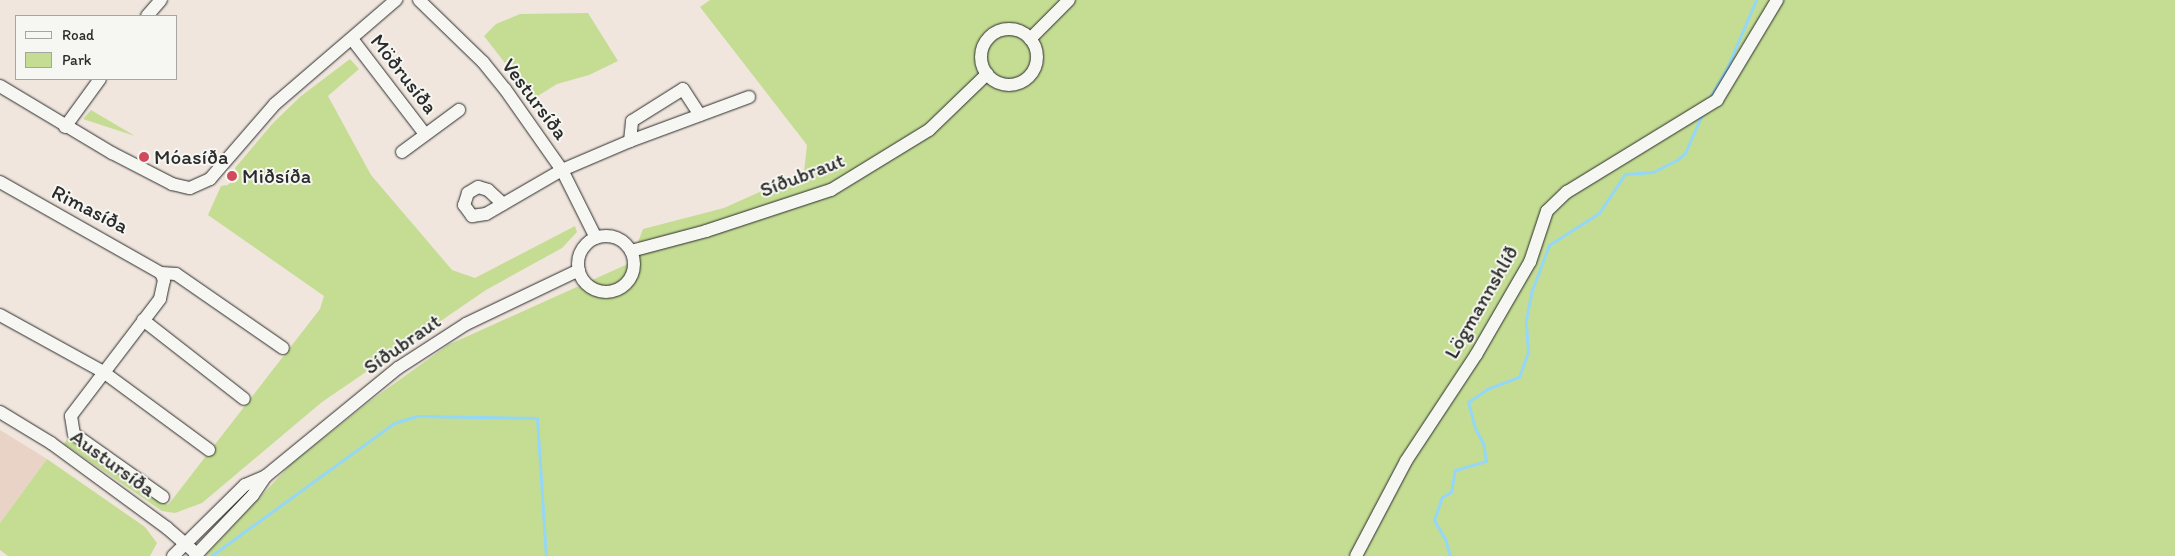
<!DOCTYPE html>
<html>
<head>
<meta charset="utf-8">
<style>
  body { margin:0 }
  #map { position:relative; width:2175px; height:556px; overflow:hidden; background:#f0e6de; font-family:Itim,sans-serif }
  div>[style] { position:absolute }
  .built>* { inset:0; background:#e9d2c6 }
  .green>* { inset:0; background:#c4dd93 }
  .stream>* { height:3px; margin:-1.5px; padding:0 1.5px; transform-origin:1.5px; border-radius:1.5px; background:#94d7f6 }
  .roads { filter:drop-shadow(0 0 1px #2b2b2b) drop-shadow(0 0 1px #2b2b2b) }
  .minor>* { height:12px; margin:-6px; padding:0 6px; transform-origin:6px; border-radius:6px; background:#f6f6f2 }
  .minor>.ring { margin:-6px; padding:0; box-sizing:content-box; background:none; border:12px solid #f6f6f2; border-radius:50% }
  .dots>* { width:14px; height:14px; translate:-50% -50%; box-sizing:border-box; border:2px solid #f6f6f2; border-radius:50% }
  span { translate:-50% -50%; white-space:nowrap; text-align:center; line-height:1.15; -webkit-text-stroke:4px #f6f6f2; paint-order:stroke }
  .street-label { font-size:21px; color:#2b2b2b }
  .poi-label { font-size:21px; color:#2b2b2b }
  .left { translate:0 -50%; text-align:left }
  .legend { position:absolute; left:15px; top:15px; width:162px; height:65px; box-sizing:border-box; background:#f6f6f2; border:1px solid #a5a5a2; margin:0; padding:6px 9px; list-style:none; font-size:15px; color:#2b2b2b }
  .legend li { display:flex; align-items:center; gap:10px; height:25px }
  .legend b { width:25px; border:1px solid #a5a5a2 }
</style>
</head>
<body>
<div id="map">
  <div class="built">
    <div style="clip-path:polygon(0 430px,47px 459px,0 523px)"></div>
  </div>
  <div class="green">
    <div style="clip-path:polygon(710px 0,2175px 0,2175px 556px,205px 556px,290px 465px,370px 401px,448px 345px,630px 263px,643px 229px,724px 208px,804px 172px,807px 145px,700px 7px)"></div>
    <div style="clip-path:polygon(588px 13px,618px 61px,589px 75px,557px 84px,533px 99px,484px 36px,496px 24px,520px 14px)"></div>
    <div style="clip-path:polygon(350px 59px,359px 69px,328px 96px,371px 175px,452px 270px,475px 278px,575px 226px,577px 232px,562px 248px,486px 290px,322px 402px,202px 503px,175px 513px,162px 511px,64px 444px,68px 437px,168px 505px,320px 309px,324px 296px,208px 215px,221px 186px,228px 185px,237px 174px,235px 168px,273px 123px,301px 96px)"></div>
    <div style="clip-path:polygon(91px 110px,135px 136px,83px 119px)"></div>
    <div style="clip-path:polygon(47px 459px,145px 527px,157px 543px,150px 556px,8px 556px,0 550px,0 523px)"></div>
  </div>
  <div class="stream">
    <div style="left:1709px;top:99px;width:34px;rotate:-60deg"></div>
    <div style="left:1726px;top:70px;width:76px;rotate:-66.8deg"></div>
    <div style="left:211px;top:556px;width:226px;rotate:-36deg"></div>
    <div style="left:394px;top:423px;width:24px;rotate:-17deg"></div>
    <div style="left:417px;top:416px;width:120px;rotate:1deg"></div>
    <div style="left:537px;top:418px;width:138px;rotate:86.3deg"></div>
    <div style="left:1450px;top:556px;width:18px;rotate:-106deg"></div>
    <div style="left:1445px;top:539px;width:22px;rotate:-120deg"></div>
    <div style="left:1434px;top:520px;width:24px;rotate:-71deg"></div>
    <div style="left:1442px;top:497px;width:10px;rotate:-29deg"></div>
    <div style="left:1451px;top:492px;width:22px;rotate:-80deg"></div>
    <div style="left:1455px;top:470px;width:32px;rotate:-16deg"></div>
    <div style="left:1486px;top:461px;width:18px;rotate:-99deg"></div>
    <div style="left:1483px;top:443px;width:17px;rotate:-118deg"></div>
    <div style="left:1475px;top:428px;width:27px;rotate:-105deg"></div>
    <div style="left:1468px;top:402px;width:23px;rotate:-34deg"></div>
    <div style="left:1487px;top:389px;width:34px;rotate:-21deg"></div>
    <div style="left:1519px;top:377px;width:27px;rotate:-70deg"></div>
    <div style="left:1528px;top:352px;width:32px;rotate:-94deg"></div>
    <div style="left:1526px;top:320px;width:31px;rotate:-79deg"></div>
    <div style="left:1532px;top:290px;width:48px;rotate:-69.3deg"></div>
    <div style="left:1549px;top:245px;width:59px;rotate:-32.6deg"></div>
    <div style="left:1599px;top:213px;width:47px;rotate:-56.3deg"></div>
    <div style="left:1625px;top:174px;width:28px;rotate:-4deg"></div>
    <div style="left:1653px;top:172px;width:27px;rotate:-27deg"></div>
    <div style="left:1677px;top:160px;width:11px;rotate:-41deg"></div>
    <div style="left:1685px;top:153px;width:43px;rotate:-66.4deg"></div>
  </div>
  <div class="roads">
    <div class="minor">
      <div style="left:419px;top:0;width:89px;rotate:44.1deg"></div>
      <div style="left:483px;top:62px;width:35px;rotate:51deg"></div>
      <div style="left:505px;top:89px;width:99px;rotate:54.9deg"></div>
      <div style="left:562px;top:170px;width:76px;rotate:63.4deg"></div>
      <div style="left:147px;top:16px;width:21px;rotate:-49deg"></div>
      <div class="ring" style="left:981px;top:29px;width:44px;height:44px"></div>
      <div style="left:352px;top:39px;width:120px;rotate:52.5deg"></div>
      <div style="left:1030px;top:39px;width:55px;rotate:-45deg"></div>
      <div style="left:0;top:86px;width:131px;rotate:30.9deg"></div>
      <div style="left:112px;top:153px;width:68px;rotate:27.3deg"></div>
      <div style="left:172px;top:184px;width:18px;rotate:13deg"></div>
      <div style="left:190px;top:188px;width:22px;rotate:-24deg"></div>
      <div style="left:210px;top:179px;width:99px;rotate:-49.1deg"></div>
      <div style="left:275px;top:104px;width:160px;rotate:-40.7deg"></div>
      <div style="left:65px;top:127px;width:59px;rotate:-53.9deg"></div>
      <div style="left:630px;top:141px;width:20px;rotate:-84deg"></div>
      <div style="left:632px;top:121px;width:60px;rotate:-32.1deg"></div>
      <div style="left:683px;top:89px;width:31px;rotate:57deg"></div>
      <div style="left:402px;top:152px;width:71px;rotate:-36.4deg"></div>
      <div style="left:0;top:182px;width:185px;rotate:29.5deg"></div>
      <div style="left:161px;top:273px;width:8px;rotate:67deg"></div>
      <div style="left:164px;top:280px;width:19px;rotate:102deg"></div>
      <div style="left:160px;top:299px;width:147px;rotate:127.3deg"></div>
      <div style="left:71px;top:416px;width:18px;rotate:81deg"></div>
      <div style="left:74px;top:434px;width:109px;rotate:35.3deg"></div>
      <div style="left:503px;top:204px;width:21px;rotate:-137deg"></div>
      <div style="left:488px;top:190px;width:10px;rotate:-163deg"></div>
      <div style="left:478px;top:187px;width:12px;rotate:149deg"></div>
      <div style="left:468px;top:193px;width:13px;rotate:108deg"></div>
      <div style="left:464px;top:205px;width:14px;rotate:54deg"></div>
      <div style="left:472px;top:216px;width:14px;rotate:-8deg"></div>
      <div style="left:486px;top:214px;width:88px;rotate:-30.1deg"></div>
      <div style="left:562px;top:170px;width:74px;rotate:-23.1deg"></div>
      <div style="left:630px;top:141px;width:127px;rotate:-20.3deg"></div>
      <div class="ring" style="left:578px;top:236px;width:44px;height:44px"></div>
      <div style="left:631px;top:251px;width:78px;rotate:-14.9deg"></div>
      <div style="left:706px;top:231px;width:132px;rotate:-18.2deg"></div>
      <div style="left:831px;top:190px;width:115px;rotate:-31.5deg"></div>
      <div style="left:929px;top:130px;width:81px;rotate:-44deg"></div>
      <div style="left:161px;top:273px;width:15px;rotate:4deg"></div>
      <div style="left:176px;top:274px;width:130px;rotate:34.7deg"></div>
      <div style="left:0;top:315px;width:116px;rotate:28.8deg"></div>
      <div style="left:102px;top:371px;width:133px;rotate:36.4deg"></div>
      <div style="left:143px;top:320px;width:128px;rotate:38deg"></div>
      <div style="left:0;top:412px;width:60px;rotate:31.3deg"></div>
      <div style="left:51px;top:443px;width:144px;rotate:36.2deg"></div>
      <div style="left:167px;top:528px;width:40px;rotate:41deg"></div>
      <div style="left:173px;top:556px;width:101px;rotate:-44.6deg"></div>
      <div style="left:245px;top:485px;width:23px;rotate:-23deg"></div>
      <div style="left:266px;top:476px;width:171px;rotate:-39.3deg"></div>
      <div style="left:398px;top:368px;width:81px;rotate:-32.9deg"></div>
      <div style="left:466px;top:324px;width:125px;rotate:-25.5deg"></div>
      <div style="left:195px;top:556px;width:84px;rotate:-46.4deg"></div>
      <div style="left:253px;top:495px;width:23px;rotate:-56deg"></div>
      <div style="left:1356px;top:556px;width:107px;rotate:-62.2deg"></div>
      <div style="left:1406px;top:461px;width:127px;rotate:-56.6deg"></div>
      <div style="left:1476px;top:355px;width:108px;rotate:-59.9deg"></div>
      <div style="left:1530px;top:262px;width:54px;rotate:-71.6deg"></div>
      <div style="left:1547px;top:211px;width:28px;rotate:-44deg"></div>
      <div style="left:1567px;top:192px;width:176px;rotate:-31.5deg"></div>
      <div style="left:1717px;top:100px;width:117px;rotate:-59deg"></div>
    </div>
  </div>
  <div class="dots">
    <div style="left:144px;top:157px;background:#d1495b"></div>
    <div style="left:232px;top:176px;background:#d1495b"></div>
  </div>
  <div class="street-label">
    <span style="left:404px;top:74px;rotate:52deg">Möðrusíða</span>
    <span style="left:535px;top:99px;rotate:53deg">Vestursíða</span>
    <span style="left:802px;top:175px;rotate:-21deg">Síðubraut</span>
    <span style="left:90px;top:209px;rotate:27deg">Rimasíða</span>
    <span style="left:1481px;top:302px;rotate:-60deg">Lögmannshlíð</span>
    <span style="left:402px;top:344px;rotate:-35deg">Síðubraut</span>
    <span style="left:113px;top:463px;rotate:36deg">Austursíða</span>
  </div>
  <div class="poi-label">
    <span class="left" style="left:154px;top:157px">Móasíða</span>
    <span class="left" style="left:242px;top:176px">Miðsíða</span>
  </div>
  <ul class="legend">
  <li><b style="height:6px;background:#f6f6f2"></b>Road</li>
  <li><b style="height:14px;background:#c4dd93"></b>Park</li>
  </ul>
</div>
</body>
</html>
